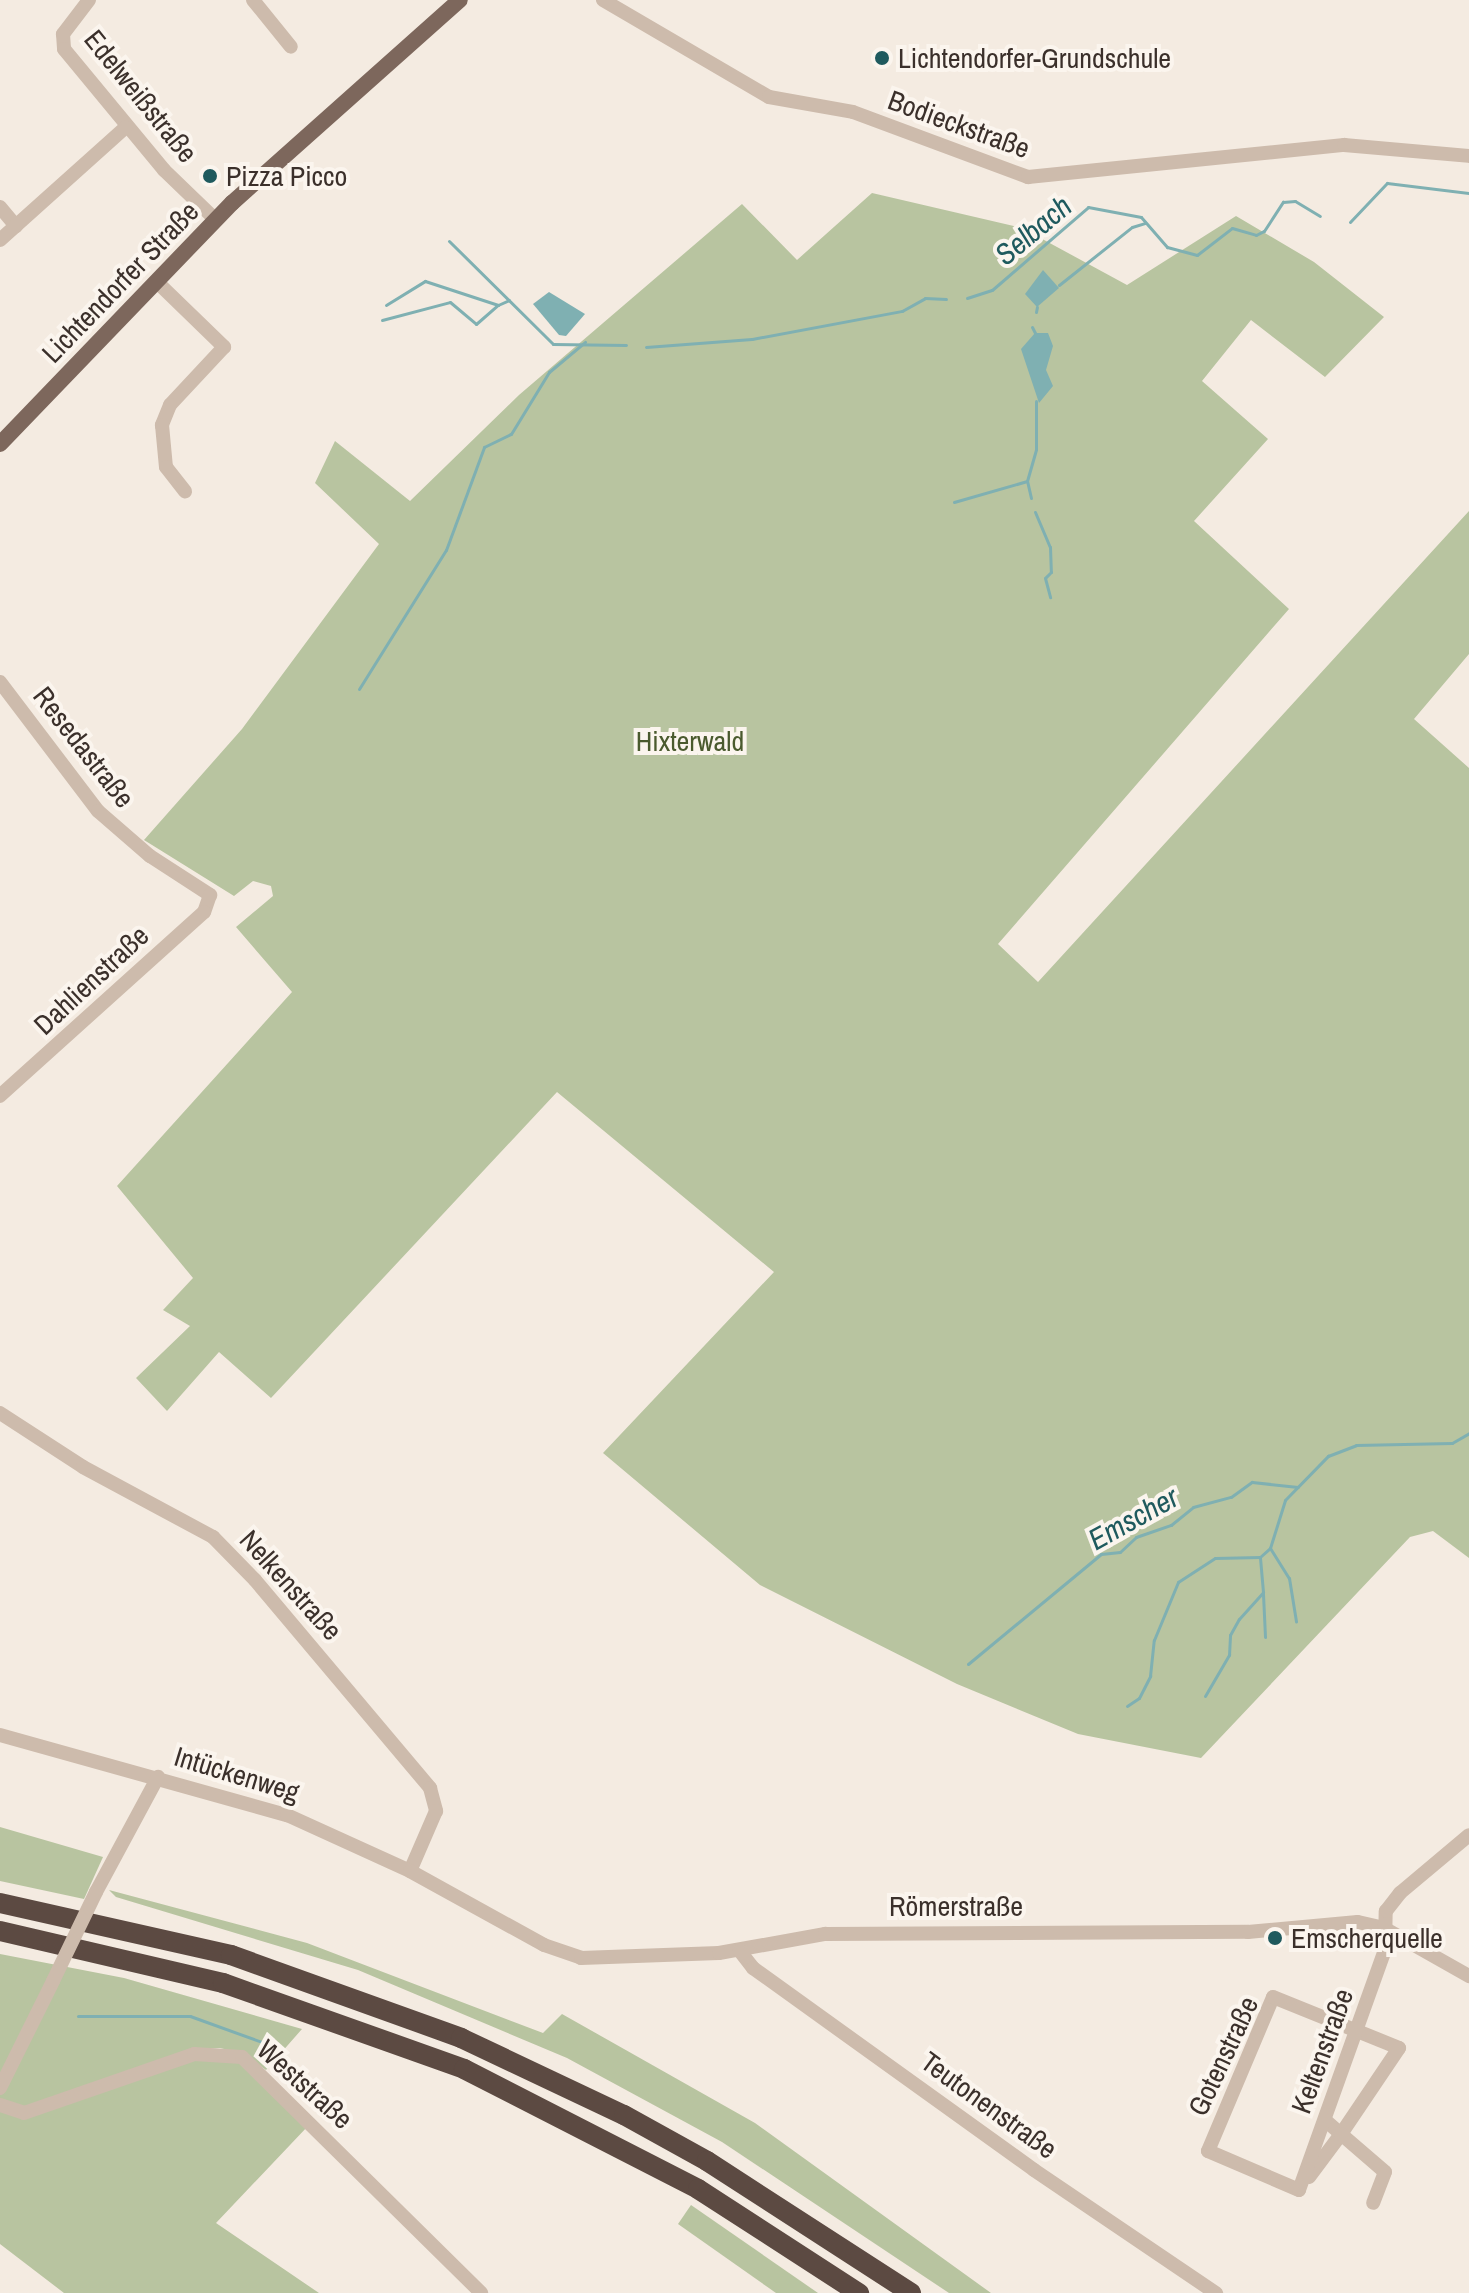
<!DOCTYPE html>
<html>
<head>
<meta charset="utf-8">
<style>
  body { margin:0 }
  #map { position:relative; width:1469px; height:2293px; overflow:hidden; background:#f4ebe1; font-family:"Archivo Narrow",sans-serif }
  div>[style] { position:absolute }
  .green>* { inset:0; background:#b8c4a0 }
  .water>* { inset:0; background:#7fb0b2 }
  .stream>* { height:3px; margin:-1.5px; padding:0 1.5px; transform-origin:1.5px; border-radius:1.5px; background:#7fb0b2 }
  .minor>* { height:14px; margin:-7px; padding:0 7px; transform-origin:7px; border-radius:7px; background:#cdbbac }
  .major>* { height:16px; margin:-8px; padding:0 8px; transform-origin:8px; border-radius:8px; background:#7d675c }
  .highway>* { height:20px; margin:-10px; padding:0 10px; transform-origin:10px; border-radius:10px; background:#5c4a42 }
  .minor-bridge>* { height:14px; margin:-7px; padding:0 7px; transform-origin:7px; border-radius:7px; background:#cdbbac }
  .dots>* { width:22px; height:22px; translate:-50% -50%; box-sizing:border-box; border:4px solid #fbf5ee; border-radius:50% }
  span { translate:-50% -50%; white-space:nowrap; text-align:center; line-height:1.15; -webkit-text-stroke:8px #fbf5ee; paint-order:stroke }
  .poi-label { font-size:28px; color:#3b302b }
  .left { translate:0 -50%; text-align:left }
  .street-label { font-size:28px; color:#3b302b }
  .park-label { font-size:28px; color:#4a5a2e }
  .water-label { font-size:30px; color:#1f5a5e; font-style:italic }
</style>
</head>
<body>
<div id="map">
  <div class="green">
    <div style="clip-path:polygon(872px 193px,1022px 228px,1127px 285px,1236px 216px,1314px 262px,1384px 317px,1325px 377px,1251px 320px,1202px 381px,1268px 439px,1194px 521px,1289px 609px,998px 944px,1038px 982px,1469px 511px,1469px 654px,1414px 719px,1469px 768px,1469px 1558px,1433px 1531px,1410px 1537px,1201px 1758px,1078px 1734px,957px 1684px,760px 1585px,603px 1453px,774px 1272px,557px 1092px,271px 1398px,219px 1352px,167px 1411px,136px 1378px,190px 1326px,163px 1310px,193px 1278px,117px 1186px,292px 992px,236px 927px,273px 896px,271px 886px,253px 881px,234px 896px,144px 840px,242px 729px,379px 544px,315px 483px,335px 441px,410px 501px,519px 395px,742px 204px,797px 260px)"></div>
    <div style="clip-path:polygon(0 1827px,103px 1857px,84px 1899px,0 1881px)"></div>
    <div style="clip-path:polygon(109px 1890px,307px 1943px,543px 2033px,562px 2014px,755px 2123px,991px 2293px,949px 2293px,722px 2142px,567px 2058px,358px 1970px,116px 1897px)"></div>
    <div style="clip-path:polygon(0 1954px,124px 1978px,302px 2029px,266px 2070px,244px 2054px,220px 2048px,193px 2050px,26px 2110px,0 2102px)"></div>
    <div style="clip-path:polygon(195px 2058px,240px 2062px,308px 2126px,216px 2223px,319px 2293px,64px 2293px,0 2244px,0 2108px,20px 2118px)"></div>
    <div style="clip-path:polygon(691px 2205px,818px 2293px,776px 2293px,678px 2224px)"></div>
  </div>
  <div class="water">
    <div style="clip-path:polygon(1043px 270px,1059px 288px,1037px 307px,1025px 294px)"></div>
    <div style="clip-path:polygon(549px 292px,585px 314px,566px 336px,559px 335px,533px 304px)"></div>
    <div style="clip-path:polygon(1035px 333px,1048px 333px,1053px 346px,1046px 370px,1053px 386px,1039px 403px,1021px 349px)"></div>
  </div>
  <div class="stream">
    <div style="left:1350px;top:222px;width:54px;rotate:-46.5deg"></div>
    <div style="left:1387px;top:183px;width:83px;rotate:7deg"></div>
    <div style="left:449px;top:241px;width:146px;rotate:44.7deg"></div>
    <div style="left:553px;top:344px;width:73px;rotate:0.8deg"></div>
    <div style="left:1059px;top:285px;width:93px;rotate:-38.5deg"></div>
    <div style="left:1132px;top:227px;width:14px;rotate:-17deg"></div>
    <div style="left:967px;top:298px;width:26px;rotate:-18deg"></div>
    <div style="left:992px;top:290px;width:127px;rotate:-40.8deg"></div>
    <div style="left:1088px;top:207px;width:54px;rotate:10.7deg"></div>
    <div style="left:1141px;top:217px;width:40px;rotate:49deg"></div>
    <div style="left:1167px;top:247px;width:31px;rotate:15deg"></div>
    <div style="left:1197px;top:255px;width:44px;rotate:-37.6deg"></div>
    <div style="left:1232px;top:228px;width:25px;rotate:16deg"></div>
    <div style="left:1256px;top:235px;width:9px;rotate:-27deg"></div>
    <div style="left:1264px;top:231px;width:35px;rotate:-57deg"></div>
    <div style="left:1283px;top:202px;width:12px;rotate:-5deg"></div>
    <div style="left:1295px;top:201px;width:29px;rotate:31deg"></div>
    <div style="left:386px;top:305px;width:46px;rotate:-31.6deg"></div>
    <div style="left:425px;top:281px;width:77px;rotate:18.2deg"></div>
    <div style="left:498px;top:305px;width:12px;rotate:-24deg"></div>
    <div style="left:1036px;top:312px;width:5px;rotate:-79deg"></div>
    <div style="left:382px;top:320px;width:70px;rotate:-14.8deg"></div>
    <div style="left:450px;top:302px;width:34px;rotate:40deg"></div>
    <div style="left:476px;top:324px;width:29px;rotate:-41deg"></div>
    <div style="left:1032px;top:327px;width:7px;rotate:63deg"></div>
    <div style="left:646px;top:347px;width:106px;rotate:-4.3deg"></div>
    <div style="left:752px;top:339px;width:153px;rotate:-10.6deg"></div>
    <div style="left:902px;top:311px;width:26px;rotate:-29deg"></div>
    <div style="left:925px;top:298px;width:21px;rotate:3deg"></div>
    <div style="left:1031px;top:498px;width:17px;rotate:-103deg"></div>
    <div style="left:1027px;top:481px;width:33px;rotate:-74deg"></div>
    <div style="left:1036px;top:449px;width:48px;rotate:-90deg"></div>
    <div style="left:954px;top:502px;width:76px;rotate:-16deg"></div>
    <div style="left:1035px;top:512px;width:38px;rotate:67deg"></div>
    <div style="left:1050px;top:547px;width:25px;rotate:88deg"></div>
    <div style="left:1051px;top:572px;width:8px;rotate:135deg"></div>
    <div style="left:1045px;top:578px;width:20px;rotate:75deg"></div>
    <div style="left:359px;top:689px;width:164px;rotate:-58deg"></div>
    <div style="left:446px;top:550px;width:110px;rotate:-69.7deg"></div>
    <div style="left:484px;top:447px;width:30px;rotate:-26deg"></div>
    <div style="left:511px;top:434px;width:73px;rotate:-58.5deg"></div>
    <div style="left:549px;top:372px;width:47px;rotate:-39.8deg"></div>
    <div style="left:1270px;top:1548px;width:36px;rotate:58deg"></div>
    <div style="left:1289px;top:1578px;width:44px;rotate:80.8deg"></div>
    <div style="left:1263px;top:1594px;width:43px;rotate:87.3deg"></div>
    <div style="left:968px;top:1664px;width:173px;rotate:-39.6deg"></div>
    <div style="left:1101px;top:1554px;width:19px;rotate:-6deg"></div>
    <div style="left:1120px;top:1552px;width:22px;rotate:-43deg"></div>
    <div style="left:1136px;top:1537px;width:37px;rotate:-19deg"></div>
    <div style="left:1171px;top:1525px;width:28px;rotate:-39deg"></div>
    <div style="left:1193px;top:1507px;width:39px;rotate:-15deg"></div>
    <div style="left:1231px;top:1497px;width:26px;rotate:-36deg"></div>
    <div style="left:1252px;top:1482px;width:46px;rotate:6.2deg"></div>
    <div style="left:1205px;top:1696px;width:48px;rotate:-59.7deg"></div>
    <div style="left:1229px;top:1655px;width:20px;rotate:-87deg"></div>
    <div style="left:1230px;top:1635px;width:18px;rotate:-61deg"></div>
    <div style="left:1239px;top:1619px;width:36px;rotate:-48deg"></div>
    <div style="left:1263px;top:1592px;width:35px;rotate:-95deg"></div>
    <div style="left:1127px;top:1706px;width:14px;rotate:-34deg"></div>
    <div style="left:1139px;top:1698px;width:25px;rotate:-63deg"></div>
    <div style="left:1150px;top:1676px;width:36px;rotate:-84deg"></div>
    <div style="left:1154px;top:1640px;width:63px;rotate:-67.5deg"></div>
    <div style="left:1178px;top:1582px;width:44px;rotate:-33deg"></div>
    <div style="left:1215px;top:1558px;width:45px;rotate:-1.3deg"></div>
    <div style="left:1260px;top:1557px;width:13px;rotate:-42deg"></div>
    <div style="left:1270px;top:1548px;width:50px;rotate:-72.6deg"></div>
    <div style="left:1285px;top:1500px;width:62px;rotate:-45.7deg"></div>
    <div style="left:1328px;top:1456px;width:30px;rotate:-21deg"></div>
    <div style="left:1356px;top:1445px;width:96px;rotate:-1.2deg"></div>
    <div style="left:1452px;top:1443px;width:20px;rotate:-30deg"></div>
    <div style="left:78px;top:2016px;width:112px"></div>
    <div style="left:190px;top:2016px;width:85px;rotate:19.9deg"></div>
  </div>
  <div class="minor">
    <div style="left:89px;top:0;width:43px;rotate:127.4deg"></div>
    <div style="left:63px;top:34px;width:15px;rotate:86deg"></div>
    <div style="left:64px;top:49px;width:157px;rotate:50.4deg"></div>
    <div style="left:164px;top:170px;width:72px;rotate:43.9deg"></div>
    <div style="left:253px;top:0;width:60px;rotate:51deg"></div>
    <div style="left:603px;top:0;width:192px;rotate:30.3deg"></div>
    <div style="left:769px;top:97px;width:85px;rotate:10.1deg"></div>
    <div style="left:853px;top:112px;width:187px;rotate:20.4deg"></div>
    <div style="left:1028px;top:177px;width:318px;rotate:-5.8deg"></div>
    <div style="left:1344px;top:145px;width:125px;rotate:5deg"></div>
    <div style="left:0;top:207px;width:25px;rotate:50deg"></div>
    <div style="left:0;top:240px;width:169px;rotate:-41.9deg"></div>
    <div style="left:156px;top:281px;width:95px;rotate:44.1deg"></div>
    <div style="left:224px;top:347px;width:79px;rotate:133deg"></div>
    <div style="left:170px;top:405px;width:22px;rotate:112deg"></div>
    <div style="left:162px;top:425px;width:42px;rotate:84.6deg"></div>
    <div style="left:166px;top:467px;width:31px;rotate:52deg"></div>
    <div style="left:0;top:682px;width:162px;rotate:52.8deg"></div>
    <div style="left:98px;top:811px;width:69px;rotate:40.9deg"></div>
    <div style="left:150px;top:856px;width:72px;rotate:33deg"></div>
    <div style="left:210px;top:895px;width:18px;rotate:109deg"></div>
    <div style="left:204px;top:912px;width:275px;rotate:138deg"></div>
    <div style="left:0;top:1413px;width:99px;rotate:33deg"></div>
    <div style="left:83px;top:1467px;width:148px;rotate:28.3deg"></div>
    <div style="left:213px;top:1537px;width:60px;rotate:45.7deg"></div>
    <div style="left:255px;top:1580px;width:272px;rotate:49.9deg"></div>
    <div style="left:430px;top:1788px;width:24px;rotate:75deg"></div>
    <div style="left:436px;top:1811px;width:65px;rotate:113.4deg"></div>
    <div style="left:0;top:1735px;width:298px;rotate:15.6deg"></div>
    <div style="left:287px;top:1815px;width:135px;rotate:24.5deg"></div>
    <div style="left:410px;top:1871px;width:153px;rotate:28.9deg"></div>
    <div style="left:544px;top:1945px;width:39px;rotate:19deg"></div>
    <div style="left:581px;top:1958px;width:138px;rotate:-2.1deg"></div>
    <div style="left:719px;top:1953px;width:108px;rotate:-10.2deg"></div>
    <div style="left:825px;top:1934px;width:423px;rotate:-0.3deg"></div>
    <div style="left:1248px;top:1932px;width:110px;rotate:-5.2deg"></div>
    <div style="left:1358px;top:1922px;width:27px;rotate:13deg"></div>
    <div style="left:1384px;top:1928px;width:98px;rotate:29.5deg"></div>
    <div style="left:96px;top:1892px;width:131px;rotate:-61.7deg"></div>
    <div style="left:739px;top:1950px;width:23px;rotate:52deg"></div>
    <div style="left:753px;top:1968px;width:346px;rotate:35.7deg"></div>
    <div style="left:1034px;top:2170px;width:220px;rotate:34.1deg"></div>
    <div style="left:0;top:2088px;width:119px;rotate:-63.6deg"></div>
    <div style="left:0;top:2105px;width:25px;rotate:18deg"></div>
    <div style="left:24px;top:2113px;width:180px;rotate:-19.1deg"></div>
    <div style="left:194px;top:2054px;width:48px;rotate:3.6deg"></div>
    <div style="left:242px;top:2057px;width:336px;rotate:44.6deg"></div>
    <div style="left:1309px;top:2177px;width:54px;rotate:-53.3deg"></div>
    <div style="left:1341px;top:2134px;width:21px;rotate:-139deg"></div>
    <div style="left:1299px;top:2190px;width:99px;rotate:-156.8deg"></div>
    <div style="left:1208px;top:2151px;width:167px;rotate:-67.1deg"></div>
    <div style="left:1273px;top:1997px;width:136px;rotate:22deg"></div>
    <div style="left:1399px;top:2048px;width:104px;rotate:124deg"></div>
    <div style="left:1341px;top:2134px;width:58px;rotate:40.8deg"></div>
    <div style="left:1385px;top:2172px;width:33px;rotate:111deg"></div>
    <div style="left:1299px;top:2190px;width:255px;rotate:-70.3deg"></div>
    <div style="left:1385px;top:1950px;width:39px;rotate:-89deg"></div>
    <div style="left:1386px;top:1911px;width:23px;rotate:-52deg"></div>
    <div style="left:1400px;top:1893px;width:90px;rotate:-40deg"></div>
  </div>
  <div class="major">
    <div style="left:0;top:444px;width:335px;rotate:-46.1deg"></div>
    <div style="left:232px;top:203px;width:305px;rotate:-41.7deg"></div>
  </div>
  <div class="highway">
    <div style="left:0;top:1903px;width:237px;rotate:12.7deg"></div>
    <div style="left:231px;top:1955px;width:245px;rotate:19.8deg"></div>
    <div style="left:461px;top:2038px;width:180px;rotate:25.3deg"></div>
    <div style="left:624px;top:2115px;width:95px;rotate:29deg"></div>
    <div style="left:707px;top:2161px;width:243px;rotate:32.9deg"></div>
    <div style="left:0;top:1931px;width:229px;rotate:13.1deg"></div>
    <div style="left:223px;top:1983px;width:256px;rotate:19.6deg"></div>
    <div style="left:464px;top:2069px;width:263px;rotate:27.1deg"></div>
    <div style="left:698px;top:2189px;width:192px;rotate:32.9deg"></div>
  </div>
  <div class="minor-bridge">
    <div style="left:53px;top:1981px;width:99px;rotate:-64.2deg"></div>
  </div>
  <div class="dots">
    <div style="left:882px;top:58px;background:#1f5a5e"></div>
    <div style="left:210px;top:176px;background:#1f5a5e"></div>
    <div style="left:1275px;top:1938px;background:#1f5a5e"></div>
  </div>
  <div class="poi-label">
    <span class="left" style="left:898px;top:58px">Lichtendorfer-Grundschule</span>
    <span class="left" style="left:226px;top:176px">Pizza Picco</span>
    <span class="left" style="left:1291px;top:1938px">Emscherquelle</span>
  </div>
  <div class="street-label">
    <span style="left:141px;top:96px;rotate:51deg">Edelweißstraße</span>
    <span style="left:959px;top:124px;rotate:20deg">Bodieckstraße</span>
    <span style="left:120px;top:282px;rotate:-46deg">Lichtendorfer Straße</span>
    <span style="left:84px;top:747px;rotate:52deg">Resedastraße</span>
    <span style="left:91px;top:980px;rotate:-43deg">Dahlienstraße</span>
    <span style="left:291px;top:1585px;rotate:48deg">Nelkenstraße</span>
    <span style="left:237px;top:1774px;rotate:17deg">Intückenweg</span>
    <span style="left:956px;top:1906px">Römerstraße</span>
    <span style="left:1322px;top:2051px;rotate:-70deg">Keltenstraße</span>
    <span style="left:1223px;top:2056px;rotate:-65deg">Gotenstraße</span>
    <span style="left:305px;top:2084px;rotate:42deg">Weststraße</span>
    <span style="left:989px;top:2105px;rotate:36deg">Teutonenstraße</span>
  </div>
  <div class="park-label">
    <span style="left:690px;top:741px">Hixterwald</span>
  </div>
  <div class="water-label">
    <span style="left:1033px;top:230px;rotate:-40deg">Selbach</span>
    <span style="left:1133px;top:1518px;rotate:-29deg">Emscher</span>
  </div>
</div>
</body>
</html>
